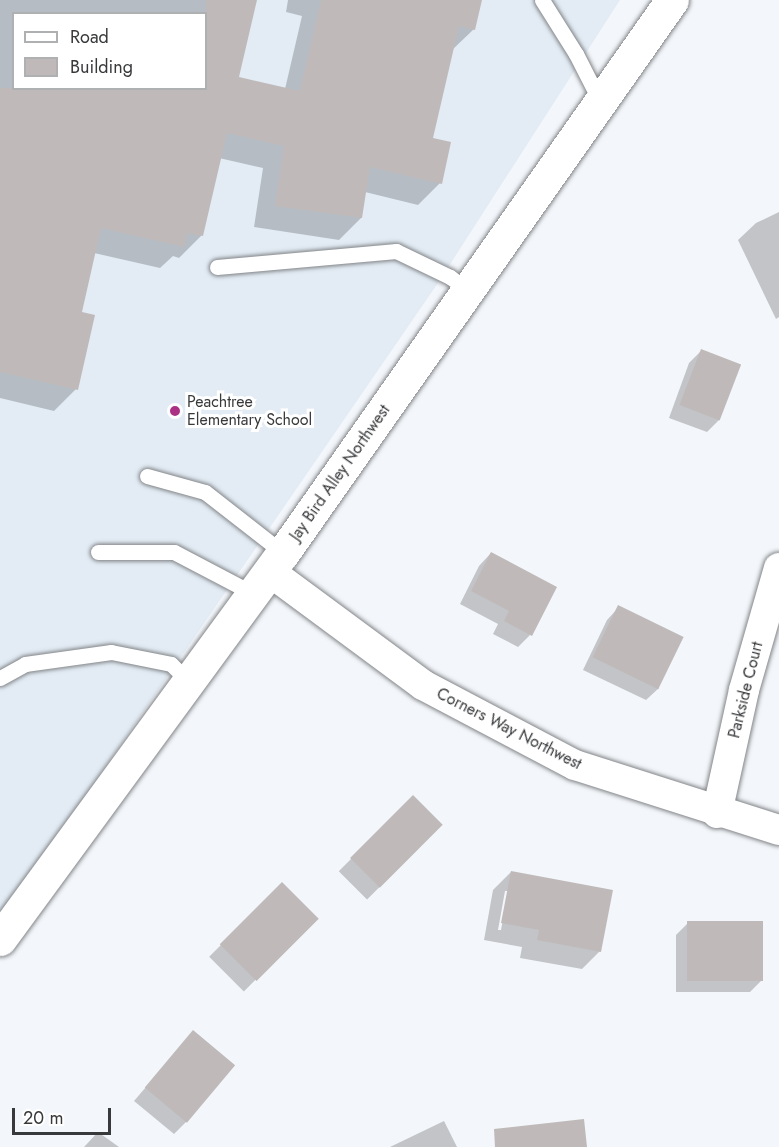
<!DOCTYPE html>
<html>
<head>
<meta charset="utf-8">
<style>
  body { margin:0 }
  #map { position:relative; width:779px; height:1147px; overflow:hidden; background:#f3f6fa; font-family:Jost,sans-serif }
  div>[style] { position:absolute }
  .built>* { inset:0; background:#e3ecf5 }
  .shadow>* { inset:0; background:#0003; transform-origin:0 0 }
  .building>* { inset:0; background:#bfbab9; transform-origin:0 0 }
  .roads { filter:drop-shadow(0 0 2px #828588) drop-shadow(0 0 2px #828588) }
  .service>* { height:15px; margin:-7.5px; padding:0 7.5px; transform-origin:7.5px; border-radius:7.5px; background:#fff }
  .minor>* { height:30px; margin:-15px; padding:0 15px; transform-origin:15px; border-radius:15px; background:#fff }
  .tertiary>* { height:33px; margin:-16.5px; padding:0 16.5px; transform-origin:16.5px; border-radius:16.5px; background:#fff }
  .dots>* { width:16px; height:16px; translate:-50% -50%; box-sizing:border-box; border:3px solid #fff; border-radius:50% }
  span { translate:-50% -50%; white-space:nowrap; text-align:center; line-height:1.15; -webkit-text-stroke:6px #fff; paint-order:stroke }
  .poi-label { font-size:16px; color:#38393b }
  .left { translate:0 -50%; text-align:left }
  .street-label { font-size:16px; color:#38393b }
  .legend { position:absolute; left:12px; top:12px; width:195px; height:78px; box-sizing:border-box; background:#fff; border:2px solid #afb0b1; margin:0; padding:8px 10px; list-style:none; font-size:18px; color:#38393b }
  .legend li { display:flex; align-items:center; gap:12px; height:30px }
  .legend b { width:30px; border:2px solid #afb0b1 }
  .scale { position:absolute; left:12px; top:1108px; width:99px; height:27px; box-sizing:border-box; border:3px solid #38393b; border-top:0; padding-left:8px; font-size:18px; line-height:21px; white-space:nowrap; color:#38393b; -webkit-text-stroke:4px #fff; paint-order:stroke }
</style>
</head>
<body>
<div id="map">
  <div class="built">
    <div style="clip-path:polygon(evenodd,0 0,620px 0,438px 283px,0 920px,0 0,14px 14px,206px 14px,206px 88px,14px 88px,14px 14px)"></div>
  </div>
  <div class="shadow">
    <div style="clip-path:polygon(evenodd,0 0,256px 0,238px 78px,285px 89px,302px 16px,286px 12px,288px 0,481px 0,474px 29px,451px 51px,431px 139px,440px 183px,418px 205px,365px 192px,361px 218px,339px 240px,254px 227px,263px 168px,219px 158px,201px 236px,179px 258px,173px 256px,160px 268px,94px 253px,80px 313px,76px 389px,54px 411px,0 398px,0 0,14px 14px,206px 14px,206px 88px,14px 88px,14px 14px)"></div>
    <div style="clip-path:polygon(779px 212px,779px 317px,776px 319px,738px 240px,756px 223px)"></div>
    <div style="clip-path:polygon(701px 351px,719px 420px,707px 432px,669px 418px,689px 363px)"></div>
    <div style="clip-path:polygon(491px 553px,530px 635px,518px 647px,493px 634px,498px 624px,460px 604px,479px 566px)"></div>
    <div style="clip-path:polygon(619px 607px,659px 688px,646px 700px,583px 670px,607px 620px)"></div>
    <div style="left:413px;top:797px;width:40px;height:105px;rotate:45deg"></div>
    <div style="clip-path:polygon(evenodd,511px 872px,600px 951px,582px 969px,520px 958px,522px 947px,484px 940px,493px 890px,511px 872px,505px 891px,508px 891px,501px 930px,498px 930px,505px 891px)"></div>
    <div style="left:282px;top:884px;width:49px;height:103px;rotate:45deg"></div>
    <div style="clip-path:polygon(688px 923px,762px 980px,750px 992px,676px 992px,676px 935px)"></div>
    <div style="clip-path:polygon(193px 1032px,186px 1122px,174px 1134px,134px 1101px)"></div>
    <div style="clip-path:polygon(444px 1121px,457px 1147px,390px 1147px)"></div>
    <div style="clip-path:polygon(98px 1132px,119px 1147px,84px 1147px)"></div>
  </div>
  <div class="building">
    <div style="clip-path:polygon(206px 0,257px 0,239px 77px,300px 91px,321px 0,482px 0,475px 30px,459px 26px,433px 138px,451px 142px,442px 184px,370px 167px,362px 218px,275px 206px,284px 146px,227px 133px,203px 236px,187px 233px,184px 247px,101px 228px,82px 312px,95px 315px,78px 390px,0 372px,0 88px,206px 88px)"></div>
    <div style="left:701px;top:349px;width:43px;height:60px;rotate:21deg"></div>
    <div style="clip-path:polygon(491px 552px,557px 587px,532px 636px,504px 621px,509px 611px,471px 591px)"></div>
    <div style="left:618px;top:605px;width:73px;height:58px;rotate:26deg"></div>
    <div style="left:413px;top:795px;width:42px;height:89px;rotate:45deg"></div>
    <div style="clip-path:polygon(511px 871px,613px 890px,601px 952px,537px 940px,539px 930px,501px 923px)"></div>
    <div style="left:282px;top:882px;width:52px;height:88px;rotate:45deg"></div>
    <div style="left:763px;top:921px;width:60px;height:76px;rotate:90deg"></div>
    <div style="left:193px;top:1030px;width:55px;height:75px;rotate:40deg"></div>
    <div style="clip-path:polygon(584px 1119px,587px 1147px,495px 1147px,494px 1129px)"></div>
  </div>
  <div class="roads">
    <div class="service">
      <div style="left:542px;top:0;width:64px;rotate:57.8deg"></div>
      <div style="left:576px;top:54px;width:55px;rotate:63deg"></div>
      <div style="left:217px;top:267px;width:180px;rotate:-5.1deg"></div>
      <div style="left:396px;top:251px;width:60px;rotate:25.7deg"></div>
      <div style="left:450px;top:277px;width:24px;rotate:36deg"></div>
      <div style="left:147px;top:476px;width:60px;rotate:15.4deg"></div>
      <div style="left:205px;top:492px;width:99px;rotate:38deg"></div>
      <div style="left:98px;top:552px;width:76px"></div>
      <div style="left:174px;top:552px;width:88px;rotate:27.7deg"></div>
      <div style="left:0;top:678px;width:29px;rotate:-29deg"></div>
      <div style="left:25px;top:664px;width:87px;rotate:-7.9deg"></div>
      <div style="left:111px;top:652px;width:61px;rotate:11.3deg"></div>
      <div style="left:171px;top:664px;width:24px;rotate:45deg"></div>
    </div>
    <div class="minor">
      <div style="left:269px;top:571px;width:192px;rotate:36.5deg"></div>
      <div style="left:423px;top:685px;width:172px;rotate:27.8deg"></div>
      <div style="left:575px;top:765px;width:214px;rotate:17.7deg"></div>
      <div style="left:717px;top:813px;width:126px;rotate:-77.6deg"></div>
      <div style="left:744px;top:690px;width:127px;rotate:-74deg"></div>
    </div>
    <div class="tertiary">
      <div style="left:0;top:939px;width:479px;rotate:-53.8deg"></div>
      <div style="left:283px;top:553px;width:676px;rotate:-54.88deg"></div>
    </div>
  </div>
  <div class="dots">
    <div style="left:175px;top:411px;background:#ab3185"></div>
  </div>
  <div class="poi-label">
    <span class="left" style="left:187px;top:411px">Peachtree<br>Elementary School</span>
  </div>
  <div class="street-label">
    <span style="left:340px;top:473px;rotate:-55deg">Jay Bird Alley Northwest</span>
    <span style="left:746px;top:690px;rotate:-76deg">Parkside Court</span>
    <span style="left:509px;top:729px;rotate:27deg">Corners Way Northwest</span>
  </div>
  <ul class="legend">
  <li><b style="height:8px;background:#fff"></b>Road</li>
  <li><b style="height:16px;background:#bfbab9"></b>Building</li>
  </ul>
  <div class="scale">20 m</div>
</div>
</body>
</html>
